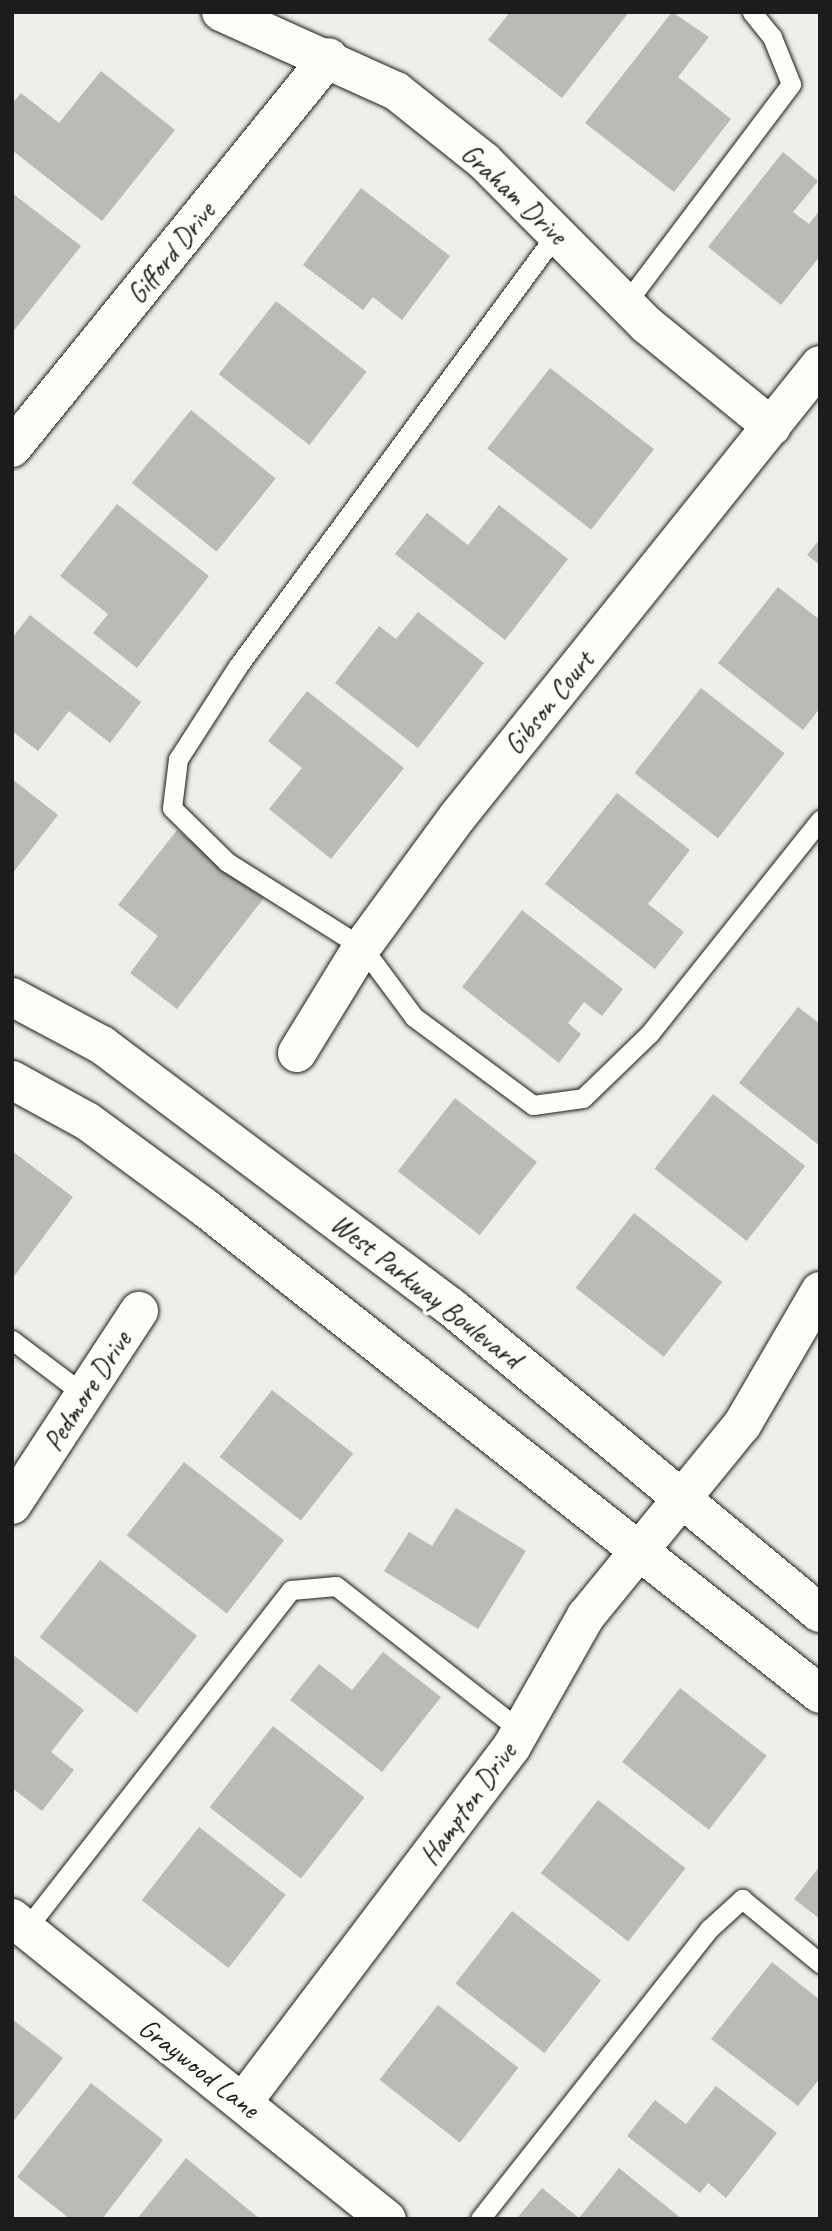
<!DOCTYPE html>
<html>
<head>
<meta charset="utf-8">
<style>
  body { margin:0 }
  #map { position:relative; width:832px; height:2231px; overflow:hidden; background:#f0eeea; font-family:Caveat,sans-serif }
  div>[style] { position:absolute }
  .building>* { inset:0; background:#bbbab6; transform-origin:0 0 }
  .roads { filter:drop-shadow(0 0 2px #1c1c1c) drop-shadow(0 0 2px #1c1c1c) }
  .lane>* { height:19px; margin:-9.5px; padding:0 9.5px; transform-origin:9.5px; border-radius:9.5px; background:#fdfcf7 }
  .street>* { height:38px; margin:-19px; padding:0 19px; transform-origin:19px; border-radius:19px; background:#fdfcf7 }
  .secondary>* { height:38px; margin:-19px; padding:0 19px; transform-origin:19px; border-radius:19px; background:#fdfcf7 }
  span { translate:-50% -50%; white-space:nowrap; text-align:center; line-height:1.15; -webkit-text-stroke:7px #fdfcf7; paint-order:stroke }
  .street-label { font-size:28px; color:#1c1c1c }
  .frame { position:absolute; inset:0; border:14px solid #1c1c1c; pointer-events:none }
</style>
</head>
<body>
<div id="map">
  <div class="building">
    <div style="clip-path:polygon(510px 12px,629px 12px,562px 98px,488px 40px)"></div>
    <div style="clip-path:polygon(672px 12px,709px 37px,678px 77px,731px 119px,674px 192px,585px 123px)"></div>
    <div style="clip-path:polygon(101px 71px,175px 130px,102px 221px,12px 150px,12px 104px,21px 93px,59px 123px)"></div>
    <div style="clip-path:polygon(783px 152px,818px 181px,793px 212px,809px 224px,820px 210px,820px 256px,781px 305px,708px 247px)"></div>
    <div style="clip-path:polygon(361px 188px,450px 256px,402px 320px,373px 297px,363px 310px,303px 265px)"></div>
    <div style="clip-path:polygon(12px 193px,81px 246px,12px 333px)"></div>
    <div style="left:276px;top:301px;width:115px;height:93px;rotate:38deg"></div>
    <div style="left:550px;top:368px;width:132px;height:102px;rotate:38deg"></div>
    <div style="left:191px;top:410px;width:109px;height:94px;rotate:39deg"></div>
    <div style="clip-path:polygon(117px 504px,209px 576px,137px 668px,93px 633px,108px 614px,60px 576px)"></div>
    <div style="clip-path:polygon(499px 505px,568px 559px,505px 640px,395px 554px,427px 513px,468px 545px)"></div>
    <div style="clip-path:polygon(820px 539px,820px 565px,807px 555px)"></div>
    <div style="clip-path:polygon(778px 587px,820px 620px,820px 708px,803px 730px,718px 663px)"></div>
    <div style="clip-path:polygon(418px 612px,484px 663px,418px 748px,335px 683px,379px 626px,396px 639px)"></div>
    <div style="clip-path:polygon(30px 615px,141px 702px,110px 743px,69px 711px,38px 751px,12px 731px,12px 638px)"></div>
    <div style="left:701px;top:688px;width:106px;height:108px;rotate:38deg"></div>
    <div style="clip-path:polygon(307px 691px,404px 768px,331px 859px,269px 809px,302px 768px,268px 741px)"></div>
    <div style="clip-path:polygon(12px 779px,58px 815px,12px 874px)"></div>
    <div style="clip-path:polygon(617px 793px,690px 850px,648px 904px,684px 932px,655px 969px,545px 884px)"></div>
    <div style="clip-path:polygon(177px 830px,264px 898px,177px 1009px,130px 973px,158px 936px,118px 905px)"></div>
    <div style="clip-path:polygon(522px 910px,623px 989px,602px 1016px,584px 1002px,568px 1023px,581px 1034px,559px 1063px,462px 987px)"></div>
    <div style="clip-path:polygon(798px 1007px,820px 1024px,820px 1146px,739px 1083px)"></div>
    <div style="left:713px;top:1094px;width:117px;height:95px;rotate:38deg"></div>
    <div style="left:455px;top:1098px;width:104px;height:93px;rotate:38deg"></div>
    <div style="clip-path:polygon(12px 1151px,73px 1197px,12px 1279px)"></div>
    <div style="left:634px;top:1213px;width:112px;height:95px;rotate:38deg"></div>
    <div style="left:272px;top:1390px;width:103px;height:85px;rotate:38deg"></div>
    <div style="left:184px;top:1462px;width:127px;height:93px;rotate:38deg"></div>
    <div style="clip-path:polygon(456px 1508px,526px 1551px,478px 1629px,384px 1571px,409px 1532px,432px 1546px)"></div>
    <div style="left:100px;top:1560px;width:123px;height:98px;rotate:38deg"></div>
    <div style="clip-path:polygon(383px 1652px,441px 1697px,382px 1772px,290px 1700px,319px 1664px,352px 1690px)"></div>
    <div style="clip-path:polygon(12px 1654px,84px 1710px,51px 1752px,74px 1770px,42px 1811px,12px 1788px)"></div>
    <div style="left:680px;top:1688px;width:110px;height:94px;rotate:38deg"></div>
    <div style="left:273px;top:1726px;width:116px;height:103px;rotate:38deg"></div>
    <div style="left:598px;top:1800px;width:111px;height:93px;rotate:38deg"></div>
    <div style="left:199px;top:1827px;width:110px;height:93px;rotate:38deg"></div>
    <div style="clip-path:polygon(820px 1866px,820px 1919px,794px 1899px)"></div>
    <div style="left:512px;top:1911px;width:113px;height:92px;rotate:38deg"></div>
    <div style="clip-path:polygon(772px 1962px,820px 2000px,820px 2078px,798px 2106px,711px 2039px)"></div>
    <div style="left:438px;top:2005px;width:102px;height:95px;rotate:38deg"></div>
    <div style="clip-path:polygon(12px 2019px,63px 2058px,12px 2123px)"></div>
    <div style="clip-path:polygon(91px 2083px,163px 2140px,102px 2219px,70px 2219px,17px 2177px)"></div>
    <div style="clip-path:polygon(716px 2086px,777px 2133px,726px 2198px,708px 2183px,700px 2193px,627px 2136px,655px 2100px,686px 2124px)"></div>
    <div style="clip-path:polygon(186px 2158px,260px 2219px,137px 2219px)"></div>
    <div style="clip-path:polygon(619px 2168px,682px 2219px,520px 2219px,518px 2217px,542px 2188px,579px 2218px)"></div>
  </div>
  <div class="roads">
    <div class="lane">
      <div style="left:557px;top:233px;width:538px;rotate:126.38deg"></div>
      <div style="left:238px;top:666px;width:111px;rotate:122.8deg"></div>
      <div style="left:178px;top:759px;width:49px;rotate:97deg"></div>
      <div style="left:172px;top:808px;width:77px;rotate:44.5deg"></div>
      <div style="left:227px;top:862px;width:160px;rotate:32.2deg"></div>
      <div style="left:362px;top:947px;width:87px;rotate:53.4deg"></div>
      <div style="left:414px;top:1017px;width:148px;rotate:36.5deg"></div>
      <div style="left:533px;top:1105px;width:50px;rotate:-8deg"></div>
      <div style="left:583px;top:1098px;width:93px;rotate:-44.1deg"></div>
      <div style="left:650px;top:1033px;width:273px;rotate:-51.4deg"></div>
      <div style="left:626px;top:303px;width:274px;rotate:-53deg"></div>
      <div style="left:791px;top:84px;width:51px;rotate:-112deg"></div>
      <div style="left:772px;top:37px;width:32px;rotate:-129deg"></div>
      <div style="left:12px;top:1340px;width:93px;rotate:37.1deg"></div>
      <div style="left:26px;top:1929px;width:430px;rotate:-52deg"></div>
      <div style="left:291px;top:1590px;width:45px;rotate:-5.1deg"></div>
      <div style="left:336px;top:1586px;width:235px;rotate:38.1deg"></div>
      <div style="left:480px;top:2219px;width:370px;rotate:-51.7deg"></div>
      <div style="left:709px;top:1929px;width:45px;rotate:-42.3deg"></div>
      <div style="left:742px;top:1899px;width:101px;rotate:39.4deg"></div>
    </div>
    <div class="street">
      <div style="left:221px;top:12px;width:192px;rotate:24.3deg"></div>
      <div style="left:396px;top:91px;width:112px;rotate:38.5deg"></div>
      <div style="left:484px;top:161px;width:231px;rotate:45.2deg"></div>
      <div style="left:647px;top:325px;width:161px;rotate:39.2deg"></div>
      <div style="left:12px;top:448px;width:503px;rotate:-50.97deg"></div>
      <div style="left:297px;top:1053px;width:124px;rotate:-58.5deg"></div>
      <div style="left:362px;top:947px;width:162px;rotate:-53.8deg"></div>
      <div style="left:458px;top:816px;width:578px;rotate:-51.25deg"></div>
      <div style="left:12px;top:1505px;width:232px;rotate:-56.8deg"></div>
      <div style="left:12px;top:1918px;width:481px;rotate:38.8deg"></div>
      <div style="left:243px;top:2102px;width:446px;rotate:-52.9deg"></div>
      <div style="left:512px;top:1746px;width:150px;rotate:-60.4deg"></div>
      <div style="left:586px;top:1616px;width:247px;rotate:-50.8deg"></div>
      <div style="left:742px;top:1425px;width:155px;rotate:-59.8deg"></div>
    </div>
    <div class="secondary">
      <div style="left:12px;top:997px;width:102px;rotate:28.1deg"></div>
      <div style="left:102px;top:1045px;width:436px;rotate:36.9deg"></div>
      <div style="left:451px;top:1307px;width:479px;rotate:39.7deg"></div>
      <div style="left:12px;top:1080px;width:85px;rotate:28.7deg"></div>
      <div style="left:87px;top:1121px;width:145px;rotate:36.3deg"></div>
      <div style="left:204px;top:1207px;width:785px;rotate:38.33deg"></div>
    </div>
  </div>
  <div class="street-label">
    <span style="left:514px;top:194px;rotate:43deg">Graham Drive</span>
    <span style="left:171px;top:253px;rotate:-51deg">Gifford Drive</span>
    <span style="left:549px;top:703px;rotate:-51deg">Gibson Court</span>
    <span style="left:426px;top:1291px;rotate:38deg">West Parkway Boulevard</span>
    <span style="left:87px;top:1391px;rotate:-57deg">Pedmore Drive</span>
    <span style="left:468px;top:1804px;rotate:-54deg">Hampton Drive</span>
    <span style="left:199px;top:2068px;rotate:38deg">Graywood Lane</span>
  </div>
  <div class="frame"></div>
</div>
</body>
</html>
